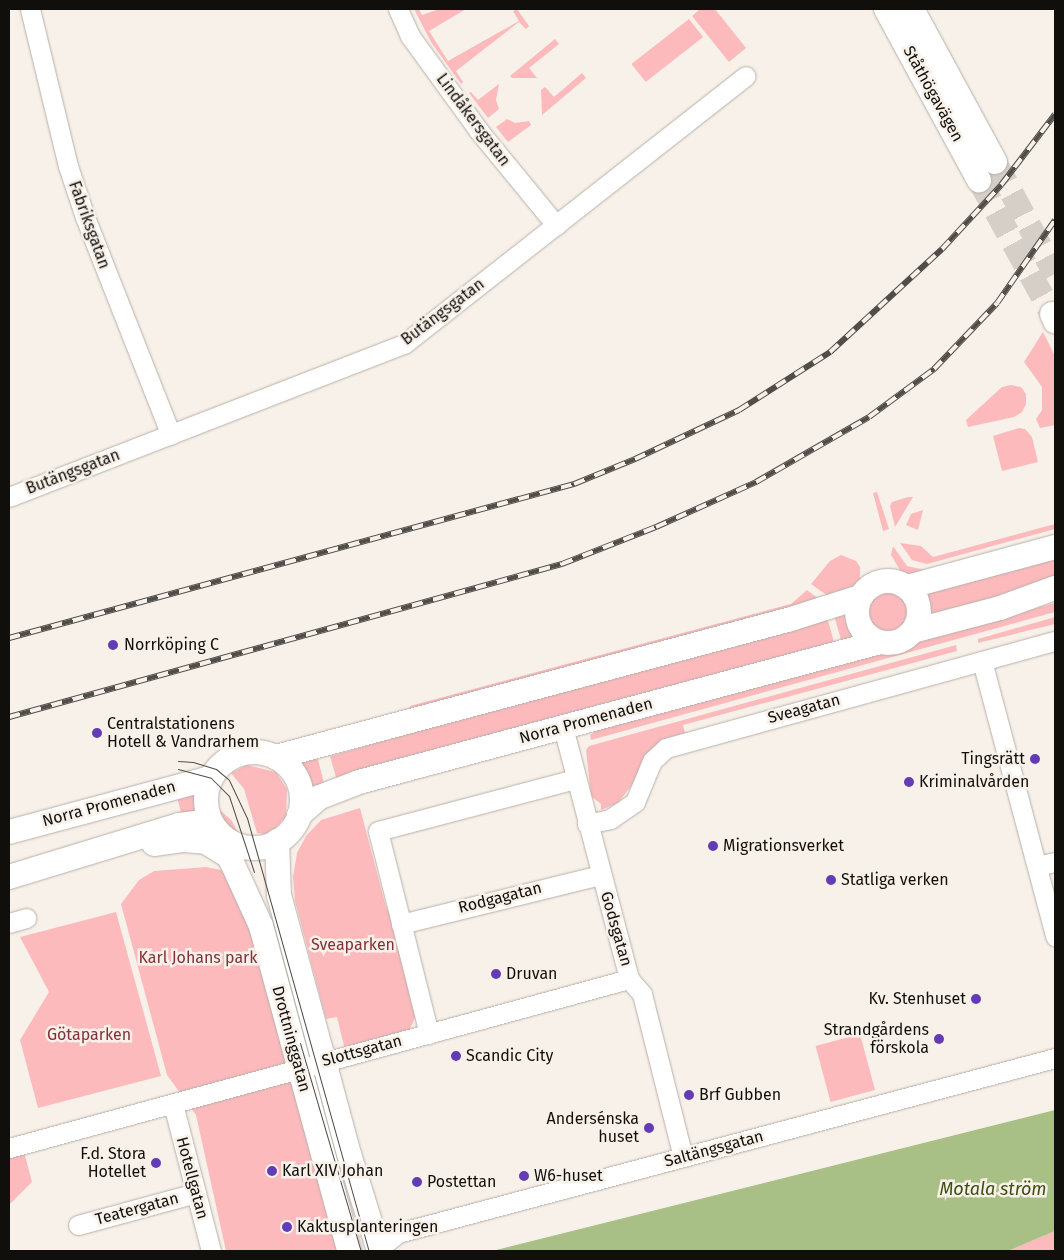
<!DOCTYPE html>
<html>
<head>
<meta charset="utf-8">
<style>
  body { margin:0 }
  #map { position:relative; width:1064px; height:1260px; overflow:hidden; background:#f8f1e9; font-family:"Fira Sans",sans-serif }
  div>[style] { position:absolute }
  .green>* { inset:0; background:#fdbabd; transform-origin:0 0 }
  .round { border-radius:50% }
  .water>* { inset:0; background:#a8bf85 }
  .major-tunnel>* { height:24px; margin-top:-12px; transform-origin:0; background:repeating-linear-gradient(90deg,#d5cfc8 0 24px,transparent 0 36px) }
  .roads { filter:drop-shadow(0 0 1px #b7b0a8) drop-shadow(0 0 1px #b7b0a8) }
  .minor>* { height:19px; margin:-9.5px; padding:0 9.5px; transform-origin:9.5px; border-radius:9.5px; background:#fff }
  .major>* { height:24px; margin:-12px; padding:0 12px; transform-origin:12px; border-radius:12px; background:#fff }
  .major>.ring { margin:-12px; padding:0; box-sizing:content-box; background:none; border:24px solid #fff; border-radius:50% }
  .tram>* { height:1px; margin:-0.5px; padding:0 0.5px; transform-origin:0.5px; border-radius:0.5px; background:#514e4a }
  .rail>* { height:5.5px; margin-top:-2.75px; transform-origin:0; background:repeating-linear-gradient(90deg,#f8f1e9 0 11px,#514e4a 0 22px); box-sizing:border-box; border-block:1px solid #514e4a }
  .dots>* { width:14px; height:14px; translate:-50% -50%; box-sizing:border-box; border:2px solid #f8f1e9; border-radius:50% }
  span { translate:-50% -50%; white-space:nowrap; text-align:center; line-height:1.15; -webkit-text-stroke:5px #f8f1e9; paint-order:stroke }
  .street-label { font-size:16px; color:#110f0c }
  .poi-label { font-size:16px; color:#110f0c }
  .left { translate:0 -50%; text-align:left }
  .right { translate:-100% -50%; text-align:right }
  .park-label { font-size:16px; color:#82303a }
  .water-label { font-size:18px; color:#3c5010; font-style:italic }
  .frame { position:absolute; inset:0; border:10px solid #110f0c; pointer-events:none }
</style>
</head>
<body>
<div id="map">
  <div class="green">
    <div style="clip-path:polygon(414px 9px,419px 9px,422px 15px,439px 9px,466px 9px,429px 31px,448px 61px,519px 21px,513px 11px,517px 9px,529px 26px,526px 29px,519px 22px,456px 71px,463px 82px,461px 84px,431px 42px)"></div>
    <div style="clip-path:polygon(700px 9px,715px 9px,746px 48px,729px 62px,692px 16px)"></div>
    <div style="left:689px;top:19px;width:23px;height:73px;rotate:52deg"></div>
    <div style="clip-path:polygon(555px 39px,559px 44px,529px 68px,537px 78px,512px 78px,510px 76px)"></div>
    <div style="clip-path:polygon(582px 73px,586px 78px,542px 115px,541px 90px,545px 87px,554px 97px)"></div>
    <div style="clip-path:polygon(499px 84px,496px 100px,499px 109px,488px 118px,469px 93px,471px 92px,478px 100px)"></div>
    <div style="clip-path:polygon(507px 119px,515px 123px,529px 121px,531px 125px,508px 142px,496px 127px)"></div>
    <div style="clip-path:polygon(1043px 332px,1055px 356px,1055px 425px,1040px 428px,1036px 419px,1042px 410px,1042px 387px,1024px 362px)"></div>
    <div style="clip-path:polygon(1011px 385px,1021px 387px,1026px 394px,1026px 404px,1022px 412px,1014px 417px,968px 427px,966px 420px,1002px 387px)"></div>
    <div style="clip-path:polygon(1019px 428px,1025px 429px,1032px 437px,1038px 462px,1002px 471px,993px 436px)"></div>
    <div style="clip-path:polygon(877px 492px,889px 529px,883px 531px,873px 493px)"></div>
    <div style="clip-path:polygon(908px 497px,913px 497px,895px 527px,890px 506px,892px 502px)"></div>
    <div style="clip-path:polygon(923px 510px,918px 530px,906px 525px,911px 514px)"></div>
    <div style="clip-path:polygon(1055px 524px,1055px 529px,927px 564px,912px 560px,900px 543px,921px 546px,933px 557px)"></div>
    <div style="clip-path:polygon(893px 546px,907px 566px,925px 570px,909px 576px,900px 570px,891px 555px)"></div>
    <div style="clip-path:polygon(1055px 552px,1055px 585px,927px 620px,928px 604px,923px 592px)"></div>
    <div style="clip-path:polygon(841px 555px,856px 561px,860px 567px,860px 582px,857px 588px,828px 596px,811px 584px,830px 561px)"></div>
    <div class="round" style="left:867px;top:590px;width:44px;height:44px"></div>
    <div style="clip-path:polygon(807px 590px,820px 600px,407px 717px,410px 706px,791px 604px)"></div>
    <div style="clip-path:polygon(1055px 603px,1055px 612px,591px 740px,590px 735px,603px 726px)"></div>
    <div style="clip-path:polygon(851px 607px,849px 620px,858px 638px,842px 643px,833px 612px)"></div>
    <div style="left:826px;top:614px;width:32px;height:516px;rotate:74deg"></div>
    <div style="clip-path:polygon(1055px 617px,1055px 624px,978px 643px,978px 639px)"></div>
    <div style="clip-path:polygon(956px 645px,957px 651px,683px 725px,685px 733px,668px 738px,618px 803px,601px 810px,601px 804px,591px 796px,586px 750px,589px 746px)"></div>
    <div style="clip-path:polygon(316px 752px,325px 787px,305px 795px,300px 775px,291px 761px)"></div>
    <div style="clip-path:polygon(247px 765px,276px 772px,287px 789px,286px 817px,268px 835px,257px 833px,244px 789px,231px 773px)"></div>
    <div style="clip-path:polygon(200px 786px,203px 814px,183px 820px,175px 790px)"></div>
    <div style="clip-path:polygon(217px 807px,232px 821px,239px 835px,226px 826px)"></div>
    <div style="clip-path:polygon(360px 808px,386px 907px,396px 927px,415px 1017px,408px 1034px,345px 1050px,337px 1017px,326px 1019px,295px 901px,293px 877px,297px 853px,306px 836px,321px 820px)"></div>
    <div style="clip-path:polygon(206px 867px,221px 870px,243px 898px,340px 1251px,226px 1251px,196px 1115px,167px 1075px,121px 904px,139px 880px,154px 871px)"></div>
    <div style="clip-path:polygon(116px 912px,161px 1076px,38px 1108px,20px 1040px,49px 992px,20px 937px)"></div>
    <div style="left:860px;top:1034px;width:58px;height:46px;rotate:75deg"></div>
    <div style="clip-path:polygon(23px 1148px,32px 1182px,9px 1205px,9px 1152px)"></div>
    <div style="clip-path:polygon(1055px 1231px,1055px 1251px,1008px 1251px)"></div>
  </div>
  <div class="water">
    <div style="clip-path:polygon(1055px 1110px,1055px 1231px,1008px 1251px,492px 1251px)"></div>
  </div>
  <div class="major-tunnel">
    <div style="left:995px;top:162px;width:127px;rotate:61.8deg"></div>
    <div style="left:979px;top:180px;width:153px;rotate:61.4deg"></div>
  </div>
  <div class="roads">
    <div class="minor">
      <div style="left:30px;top:9px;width:162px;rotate:76.4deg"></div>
      <div style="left:68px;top:166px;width:54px;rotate:71.6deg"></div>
      <div style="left:85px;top:217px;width:234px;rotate:68.5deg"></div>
      <div style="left:398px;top:9px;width:30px;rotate:66deg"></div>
      <div style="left:410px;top:36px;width:117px;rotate:54deg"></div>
      <div style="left:479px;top:131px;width:122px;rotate:50.7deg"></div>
      <div style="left:9px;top:497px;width:424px;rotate:-21.2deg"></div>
      <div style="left:404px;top:344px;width:434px;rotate:-38.1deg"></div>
      <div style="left:982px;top:661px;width:285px;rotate:75.1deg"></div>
      <div style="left:563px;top:727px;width:260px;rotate:75.3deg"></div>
      <div style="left:629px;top:979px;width:20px;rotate:49deg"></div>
      <div style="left:642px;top:994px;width:168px;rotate:75.9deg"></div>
      <div style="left:587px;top:824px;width:24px;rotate:-12deg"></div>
      <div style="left:610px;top:819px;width:30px;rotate:-34deg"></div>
      <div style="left:635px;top:802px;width:44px;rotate:-67.5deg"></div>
      <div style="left:652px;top:761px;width:19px;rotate:-43deg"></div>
      <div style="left:666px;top:748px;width:403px;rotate:-15.4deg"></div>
      <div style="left:1037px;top:866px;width:18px;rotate:-13deg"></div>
      <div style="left:9px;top:923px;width:18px;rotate:-16deg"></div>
      <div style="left:401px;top:924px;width:206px;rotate:-13.8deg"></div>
      <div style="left:429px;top:1034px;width:209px;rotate:-104.1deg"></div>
      <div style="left:378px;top:831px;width:204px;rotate:-14.8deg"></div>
      <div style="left:173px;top:1104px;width:152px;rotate:75.5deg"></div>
      <div style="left:9px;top:1148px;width:643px;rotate:-15.25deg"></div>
      <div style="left:78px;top:1225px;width:122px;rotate:-15.2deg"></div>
      <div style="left:381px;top:1251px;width:6px;rotate:-72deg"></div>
      <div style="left:383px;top:1245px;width:19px;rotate:-39deg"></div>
      <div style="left:398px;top:1233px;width:680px;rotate:-14.92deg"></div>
    </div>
    <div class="major">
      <div style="left:886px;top:9px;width:195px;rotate:61.5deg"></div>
      <div style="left:912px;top:9px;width:174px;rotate:61.5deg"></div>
      <div style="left:1052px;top:314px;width:8px;rotate:67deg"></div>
      <div class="ring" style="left:857px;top:581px;width:38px;height:38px"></div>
      <div style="left:907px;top:587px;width:153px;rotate:-15.1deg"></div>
      <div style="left:913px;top:631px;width:90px;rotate:-14.8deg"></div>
      <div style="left:1000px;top:608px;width:59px;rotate:-20deg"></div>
      <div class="ring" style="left:206px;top:752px;width:72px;height:72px"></div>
      <div style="left:276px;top:757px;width:533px;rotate:-15deg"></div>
      <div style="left:791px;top:619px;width:72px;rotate:-17.7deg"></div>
      <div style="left:299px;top:815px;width:28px;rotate:-41deg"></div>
      <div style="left:320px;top:797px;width:42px;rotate:-21deg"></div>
      <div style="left:359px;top:782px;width:539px;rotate:-15.04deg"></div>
      <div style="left:9px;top:832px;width:209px;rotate:-15deg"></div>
      <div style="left:218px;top:832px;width:103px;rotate:65.4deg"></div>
      <div style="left:261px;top:926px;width:337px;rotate:74.8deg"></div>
      <div style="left:277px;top:841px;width:54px;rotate:87.9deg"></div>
      <div style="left:279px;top:895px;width:268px;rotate:74.9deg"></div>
      <div style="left:349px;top:1154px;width:102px;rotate:72.8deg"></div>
      <div style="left:154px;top:844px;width:30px;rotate:-8deg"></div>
      <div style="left:184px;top:840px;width:22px;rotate:5deg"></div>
      <div style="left:206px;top:842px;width:28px;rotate:32deg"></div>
      <div style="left:9px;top:877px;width:178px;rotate:-17deg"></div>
      <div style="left:179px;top:825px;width:25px;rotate:-7deg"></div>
      <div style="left:204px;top:822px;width:9px;rotate:18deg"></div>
    </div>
  </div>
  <div class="tram">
    <div style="left:178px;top:761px;width:15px;rotate:4deg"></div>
    <div style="left:193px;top:762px;width:24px;rotate:17deg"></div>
    <div style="left:216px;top:769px;width:17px;rotate:40deg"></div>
    <div style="left:229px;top:780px;width:42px;rotate:64.7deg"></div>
    <div style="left:247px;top:818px;width:450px;rotate:74.3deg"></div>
    <div style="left:178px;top:769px;width:34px;rotate:15deg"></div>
    <div style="left:211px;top:778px;width:25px;rotate:45deg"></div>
    <div style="left:229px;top:796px;width:80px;rotate:71.8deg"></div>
    <div style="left:300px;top:1043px;width:217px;rotate:73.7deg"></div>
  </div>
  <div class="rail">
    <div style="left:9px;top:638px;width:586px;rotate:-15.25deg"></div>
    <div style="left:574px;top:484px;width:66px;rotate:-22.3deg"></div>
    <div style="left:635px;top:459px;width:115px;rotate:-25.2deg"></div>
    <div style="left:739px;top:410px;width:108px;rotate:-32.5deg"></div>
    <div style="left:830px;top:352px;width:152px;rotate:-42.6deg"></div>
    <div style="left:942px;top:249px;width:87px;rotate:-47.3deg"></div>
    <div style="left:1001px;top:185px;width:89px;rotate:-52.7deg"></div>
    <div style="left:9px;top:717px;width:574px;rotate:-15.47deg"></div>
    <div style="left:562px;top:564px;width:101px;rotate:-21.5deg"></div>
    <div style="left:656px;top:527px;width:110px;rotate:-24.2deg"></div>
    <div style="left:756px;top:482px;width:130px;rotate:-29.9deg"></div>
    <div style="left:869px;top:417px;width:81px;rotate:-36.4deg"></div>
    <div style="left:934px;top:369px;width:91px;rotate:-46.3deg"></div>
    <div style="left:997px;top:303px;width:101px;rotate:-55.1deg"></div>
  </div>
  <div class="dots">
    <div style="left:113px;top:645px;background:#633cb5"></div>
    <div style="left:97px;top:733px;background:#633cb5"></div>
    <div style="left:1035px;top:759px;background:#633cb5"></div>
    <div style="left:909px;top:782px;background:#633cb5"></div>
    <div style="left:713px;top:846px;background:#633cb5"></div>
    <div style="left:831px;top:880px;background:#633cb5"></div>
    <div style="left:496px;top:974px;background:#633cb5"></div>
    <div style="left:976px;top:999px;background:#633cb5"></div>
    <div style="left:939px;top:1039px;background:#633cb5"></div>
    <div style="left:456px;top:1056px;background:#633cb5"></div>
    <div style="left:689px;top:1095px;background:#633cb5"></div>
    <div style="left:649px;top:1128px;background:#633cb5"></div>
    <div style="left:156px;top:1163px;background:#633cb5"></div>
    <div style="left:272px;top:1171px;background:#633cb5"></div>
    <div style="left:524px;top:1176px;background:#633cb5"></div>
    <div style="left:417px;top:1182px;background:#633cb5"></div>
    <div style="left:287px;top:1227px;background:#633cb5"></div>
  </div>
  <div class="street-label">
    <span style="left:933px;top:94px;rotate:61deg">Ståthögavägen</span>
    <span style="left:473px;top:120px;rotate:53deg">Lindåkersgatan</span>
    <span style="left:89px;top:225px;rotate:70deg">Fabriksgatan</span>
    <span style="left:443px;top:312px;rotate:-37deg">Butängsgatan</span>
    <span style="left:73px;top:472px;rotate:-21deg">Butängsgatan</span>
    <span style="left:804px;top:709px;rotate:-15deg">Sveagatan</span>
    <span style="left:586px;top:721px;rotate:-15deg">Norra Promenaden</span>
    <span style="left:109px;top:804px;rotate:-15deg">Norra Promenaden</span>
    <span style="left:500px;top:898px;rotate:-14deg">Rodgagatan</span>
    <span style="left:616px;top:929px;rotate:74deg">Godsgatan</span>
    <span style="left:291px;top:1039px;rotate:75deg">Drottninggatan</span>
    <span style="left:362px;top:1051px;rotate:-15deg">Slottsgatan</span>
    <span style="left:714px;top:1149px;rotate:-15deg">Saltängsgatan</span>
    <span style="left:192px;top:1178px;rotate:75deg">Hotellgatan</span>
    <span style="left:137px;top:1209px;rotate:-15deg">Teatergatan</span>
  </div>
  <div class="poi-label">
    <span class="left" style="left:124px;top:645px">Norrköping C</span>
    <span class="left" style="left:107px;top:733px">Centralstationens<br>Hotell &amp; Vandrarhem</span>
    <span class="right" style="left:1025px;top:759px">Tingsrätt</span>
    <span class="left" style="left:919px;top:782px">Kriminalvården</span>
    <span class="left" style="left:723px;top:846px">Migrationsverket</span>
    <span class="left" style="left:841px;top:880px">Statliga verken</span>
    <span class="left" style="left:506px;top:974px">Druvan</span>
    <span class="right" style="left:966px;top:999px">Kv. Stenhuset</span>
    <span class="right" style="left:929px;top:1039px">Strandgårdens<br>förskola</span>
    <span class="left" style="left:466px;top:1056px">Scandic City</span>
    <span class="left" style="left:699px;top:1095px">Brf Gubben</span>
    <span class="right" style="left:639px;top:1128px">Andersénska<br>huset</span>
    <span class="right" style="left:146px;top:1163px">F.d. Stora<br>Hotellet</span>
    <span class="left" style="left:282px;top:1171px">Karl XIV Johan</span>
    <span class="left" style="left:534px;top:1176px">W6-huset</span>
    <span class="left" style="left:427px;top:1182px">Postettan</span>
    <span class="left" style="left:297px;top:1227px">Kaktusplanteringen</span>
  </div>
  <div class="park-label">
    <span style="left:353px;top:945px">Sveaparken</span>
    <span style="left:198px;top:958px">Karl Johans park</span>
    <span style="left:89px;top:1035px">Götaparken</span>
  </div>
  <div class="water-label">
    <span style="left:993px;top:1189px">Motala ström</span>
  </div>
  <div class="frame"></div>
</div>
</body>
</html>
